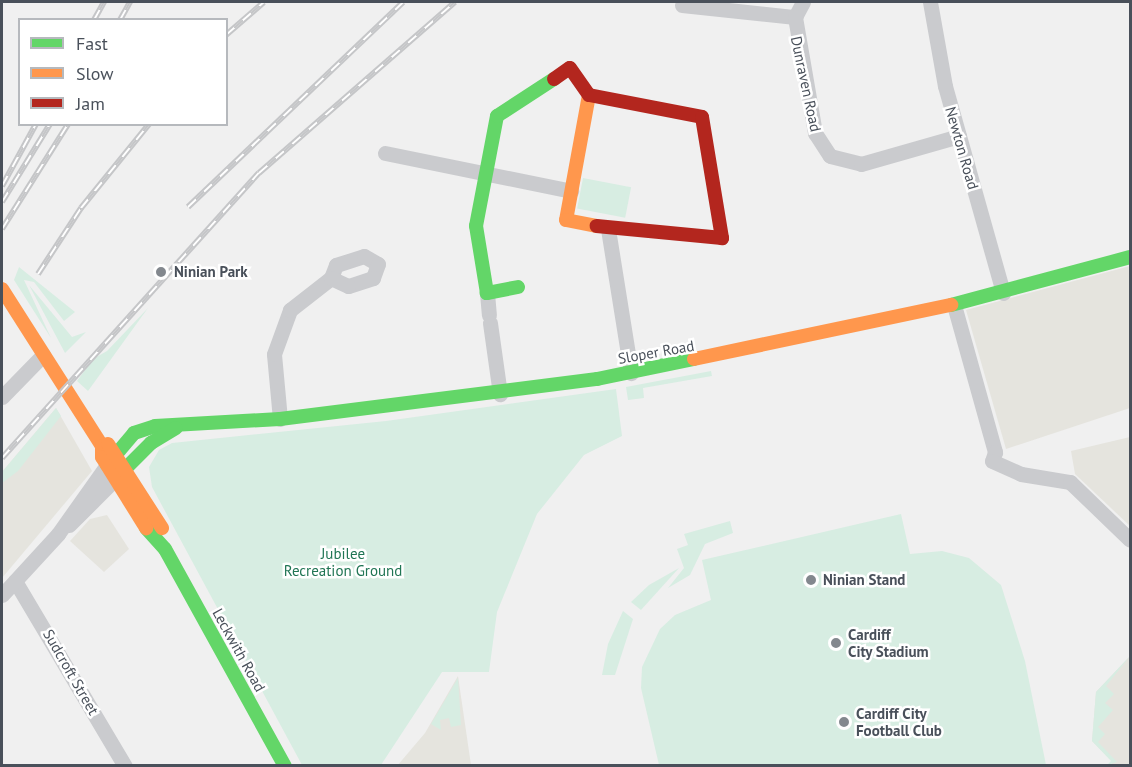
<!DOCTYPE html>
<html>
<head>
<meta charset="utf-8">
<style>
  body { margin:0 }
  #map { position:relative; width:1132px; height:767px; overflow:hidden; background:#f0f0f0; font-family:"PT Sans",sans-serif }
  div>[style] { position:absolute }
  .commercial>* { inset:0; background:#e5e4de }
  .green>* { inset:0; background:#d7ede2; transform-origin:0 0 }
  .street>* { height:15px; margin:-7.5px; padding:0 7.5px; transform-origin:7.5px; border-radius:7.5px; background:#cacbce }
  .fast>* { height:14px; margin:-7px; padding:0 7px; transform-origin:7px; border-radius:7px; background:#63d668 }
  .slow>* { height:14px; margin:-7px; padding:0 7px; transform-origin:7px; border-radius:7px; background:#ff974d }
  .jam>* { height:14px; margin:-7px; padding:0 7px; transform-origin:7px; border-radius:7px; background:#b3261e }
  .rail>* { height:6px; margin-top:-3px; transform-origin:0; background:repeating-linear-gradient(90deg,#fff 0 11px,#c5c6c8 0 22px); box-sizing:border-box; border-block:2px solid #c5c6c8 }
  .dots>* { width:16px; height:16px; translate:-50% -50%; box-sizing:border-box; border:3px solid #fff; border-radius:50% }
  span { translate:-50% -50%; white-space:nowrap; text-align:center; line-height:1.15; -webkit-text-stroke:5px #fff; paint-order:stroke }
  .street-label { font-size:15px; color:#49505a }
  .poi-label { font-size:15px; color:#49505a; font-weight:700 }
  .left { translate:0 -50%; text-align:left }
  .park-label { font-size:15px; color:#207554 }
  .frame { position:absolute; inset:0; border:3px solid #49505a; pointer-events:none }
  .legend { position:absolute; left:18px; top:18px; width:210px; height:108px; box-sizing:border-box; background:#fff; border:2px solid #b6b9bd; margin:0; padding:8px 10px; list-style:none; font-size:18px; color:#49505a }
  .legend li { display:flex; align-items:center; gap:12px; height:30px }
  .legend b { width:30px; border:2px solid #b6b9bd }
</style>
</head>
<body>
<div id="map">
  <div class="commercial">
    <div style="clip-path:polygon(1130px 266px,1130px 408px,1006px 449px,966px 310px)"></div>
    <div style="clip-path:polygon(56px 408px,92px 471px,2px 578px,2px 472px)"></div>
    <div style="clip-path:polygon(1130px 437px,1130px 526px,1075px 474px,1071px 451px)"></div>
    <div style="clip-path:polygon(107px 515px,129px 549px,104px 572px,70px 541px,90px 519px)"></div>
    <div style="clip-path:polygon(1130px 656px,1130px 765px,1110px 765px,1113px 762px,1092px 741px,1096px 692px)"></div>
    <div style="clip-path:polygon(458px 676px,471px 765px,397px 766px,425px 733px)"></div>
  </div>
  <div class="green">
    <div style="left:583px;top:178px;width:49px;height:31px;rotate:11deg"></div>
    <div style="clip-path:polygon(19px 267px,75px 312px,64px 321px,34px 282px,24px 280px,51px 338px,14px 280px)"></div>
    <div style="clip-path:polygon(29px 285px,72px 337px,86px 332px,65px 353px)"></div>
    <div style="clip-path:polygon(148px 308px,88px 391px,77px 381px,93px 359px,107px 351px)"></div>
    <div style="clip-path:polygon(711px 371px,712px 376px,643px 388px,644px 398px,628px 400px,626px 387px)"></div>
    <div style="clip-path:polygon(616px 389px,622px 436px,584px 455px,537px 514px,497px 612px,489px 672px,442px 672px,381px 765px,302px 765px,152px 487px,149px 467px,159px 450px,172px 443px,386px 421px)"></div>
    <div style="clip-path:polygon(56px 408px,61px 416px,18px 471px,2px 483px,2px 472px)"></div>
    <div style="clip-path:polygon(901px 514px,910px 554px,942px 551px,969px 558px,1001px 585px,1025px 661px,1046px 765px,659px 765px,641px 688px,642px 667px,660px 629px,675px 615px,711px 600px,702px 560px)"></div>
    <div style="clip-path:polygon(730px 521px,733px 533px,705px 544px,690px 575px,668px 588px,684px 568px,677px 549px,688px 545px,684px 534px)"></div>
    <div style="clip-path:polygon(679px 568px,641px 610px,631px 602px,649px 585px)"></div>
    <div style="clip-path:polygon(623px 611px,633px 619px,615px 675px,602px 675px,608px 644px)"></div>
    <div style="clip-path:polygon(1130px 656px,1106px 686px,1114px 694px,1105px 703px,1113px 710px,1098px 727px,1105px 734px,1098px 742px,1117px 762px,1107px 765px,1111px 761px,1092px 741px,1096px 692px)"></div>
    <div style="clip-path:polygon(458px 678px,461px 725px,451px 727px,449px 718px,440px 720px,441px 730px,431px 724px)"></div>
  </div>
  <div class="street">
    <div style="left:930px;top:2px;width:85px;rotate:79.9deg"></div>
    <div style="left:945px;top:86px;width:215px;rotate:74.3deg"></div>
    <div style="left:682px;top:5px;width:114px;rotate:6.1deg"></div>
    <div style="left:795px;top:17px;width:17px;rotate:-62deg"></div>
    <div style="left:795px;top:17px;width:118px;rotate:80.2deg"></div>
    <div style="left:815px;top:133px;width:27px;rotate:57deg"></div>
    <div style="left:830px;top:156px;width:32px;rotate:14deg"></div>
    <div style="left:861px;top:164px;width:102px;rotate:-15.9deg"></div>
    <div style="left:385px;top:153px;width:190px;rotate:11.5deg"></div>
    <div style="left:608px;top:229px;width:146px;rotate:80.9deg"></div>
    <div style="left:487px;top:293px;width:22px;rotate:85deg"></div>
    <div style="left:954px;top:305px;width:153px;rotate:74.4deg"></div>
    <div style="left:995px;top:452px;width:9px;rotate:108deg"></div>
    <div style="left:992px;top:461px;width:32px;rotate:24deg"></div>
    <div style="left:1021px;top:474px;width:50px;rotate:9.3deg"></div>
    <div style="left:1070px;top:482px;width:83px;rotate:44deg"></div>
    <div style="left:490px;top:323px;width:72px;rotate:82deg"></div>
    <div style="left:2px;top:397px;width:59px;rotate:-45.7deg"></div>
    <div style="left:280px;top:419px;width:65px;rotate:-95.3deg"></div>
    <div style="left:274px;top:354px;width:47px;rotate:-70deg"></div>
    <div style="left:290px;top:310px;width:52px;rotate:-38deg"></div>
    <div style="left:331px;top:278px;width:14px;rotate:-69deg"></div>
    <div style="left:336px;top:265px;width:29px;rotate:-18deg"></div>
    <div style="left:364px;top:256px;width:16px;rotate:30deg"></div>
    <div style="left:378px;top:264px;width:15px;rotate:110deg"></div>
    <div style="left:373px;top:278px;width:26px;rotate:162deg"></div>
    <div style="left:348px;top:286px;width:19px;rotate:-155deg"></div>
    <div style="left:69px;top:525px;width:65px;rotate:-45deg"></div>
    <div style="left:15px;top:581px;width:215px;rotate:59.3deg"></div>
    <div style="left:2px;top:595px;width:83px;rotate:-47.4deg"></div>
    <div style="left:58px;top:534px;width:85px;rotate:-54.6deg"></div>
  </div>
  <div class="fast">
    <div style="left:518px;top:287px;width:32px;rotate:169deg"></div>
    <div style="left:487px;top:293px;width:68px;rotate:-99.3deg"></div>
    <div style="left:476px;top:226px;width:112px;rotate:-79.2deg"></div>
    <div style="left:497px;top:116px;width:68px;rotate:-33deg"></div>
    <div style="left:951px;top:305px;width:185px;rotate:-15deg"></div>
    <div style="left:107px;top:465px;width:42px;rotate:-49.8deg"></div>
    <div style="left:134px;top:433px;width:22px;rotate:-18deg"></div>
    <div style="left:155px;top:426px;width:125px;rotate:-3.2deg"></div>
    <div style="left:280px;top:419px;width:320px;rotate:-7.2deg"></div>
    <div style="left:597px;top:379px;width:99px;rotate:-11.7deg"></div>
    <div style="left:118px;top:476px;width:47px;rotate:-45deg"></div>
    <div style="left:151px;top:443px;width:29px;rotate:-31deg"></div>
    <div style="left:146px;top:528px;width:28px;rotate:48deg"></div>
    <div style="left:165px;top:549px;width:248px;rotate:61.1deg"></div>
  </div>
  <div class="slow">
    <div style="left:589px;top:95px;width:127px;rotate:100.4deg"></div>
    <div style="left:566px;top:220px;width:32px;rotate:11deg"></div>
    <div style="left:2px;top:289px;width:186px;rotate:57.5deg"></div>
    <div style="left:102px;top:446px;width:11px;rotate:90deg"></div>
    <div style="left:102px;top:457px;width:84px;rotate:58.2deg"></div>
    <div style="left:694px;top:359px;width:263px;rotate:-11.9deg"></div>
    <div style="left:108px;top:444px;width:100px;rotate:57.3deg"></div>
  </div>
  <div class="jam">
    <div style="left:554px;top:79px;width:19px;rotate:-35deg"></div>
    <div style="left:570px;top:68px;width:33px;rotate:55deg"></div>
    <div style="left:589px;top:95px;width:115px;rotate:11deg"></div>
    <div style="left:702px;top:117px;width:123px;rotate:80.6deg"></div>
    <div style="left:722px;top:238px;width:126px;rotate:-174.5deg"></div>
  </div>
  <div class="rail">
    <div style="left:94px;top:20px;width:21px;rotate:-61deg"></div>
    <div style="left:120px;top:20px;width:21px;rotate:-61deg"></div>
    <div style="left:226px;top:35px;width:50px;rotate:-41deg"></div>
    <div style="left:2px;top:186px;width:71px;rotate:-61.3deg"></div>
    <div style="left:2px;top:202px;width:92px;rotate:-58.4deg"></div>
    <div style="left:188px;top:207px;width:297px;rotate:-43.6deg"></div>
    <div style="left:2px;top:229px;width:124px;rotate:-57.8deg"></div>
    <div style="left:38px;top:274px;width:79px;rotate:-56.9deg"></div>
    <div style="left:81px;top:208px;width:108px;rotate:-51deg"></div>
    <div style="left:2px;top:458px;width:384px;rotate:-48deg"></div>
    <div style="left:259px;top:173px;width:260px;rotate:-41.1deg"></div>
  </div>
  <div class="dots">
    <div style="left:161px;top:272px;background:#83888e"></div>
    <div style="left:811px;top:580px;background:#83888e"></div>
    <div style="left:836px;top:643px;background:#83888e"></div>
    <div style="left:844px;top:722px;background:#83888e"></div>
  </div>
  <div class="street-label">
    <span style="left:806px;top:84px;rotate:78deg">Dunraven Road</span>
    <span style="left:962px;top:148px;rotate:74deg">Newton Road</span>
    <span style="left:656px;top:352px;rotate:-10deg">Sloper Road</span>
    <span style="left:239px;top:650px;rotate:61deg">Leckwith Road</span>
    <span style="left:71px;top:672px;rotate:60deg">Sudcroft Street</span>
  </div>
  <div class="poi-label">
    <span class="left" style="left:174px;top:272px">Ninian Park</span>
    <span class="left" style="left:823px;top:580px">Ninian Stand</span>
    <span class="left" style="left:848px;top:643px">Cardiff<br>City Stadium</span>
    <span class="left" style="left:856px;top:722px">Cardiff City<br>Football Club</span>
  </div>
  <div class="park-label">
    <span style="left:343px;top:562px">Jubilee<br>Recreation Ground</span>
  </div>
  <div class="frame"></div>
  <ul class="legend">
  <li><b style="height:8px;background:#63d668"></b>Fast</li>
  <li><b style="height:8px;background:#ff974d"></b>Slow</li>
  <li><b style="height:8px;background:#b3261e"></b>Jam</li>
  </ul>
</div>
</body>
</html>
